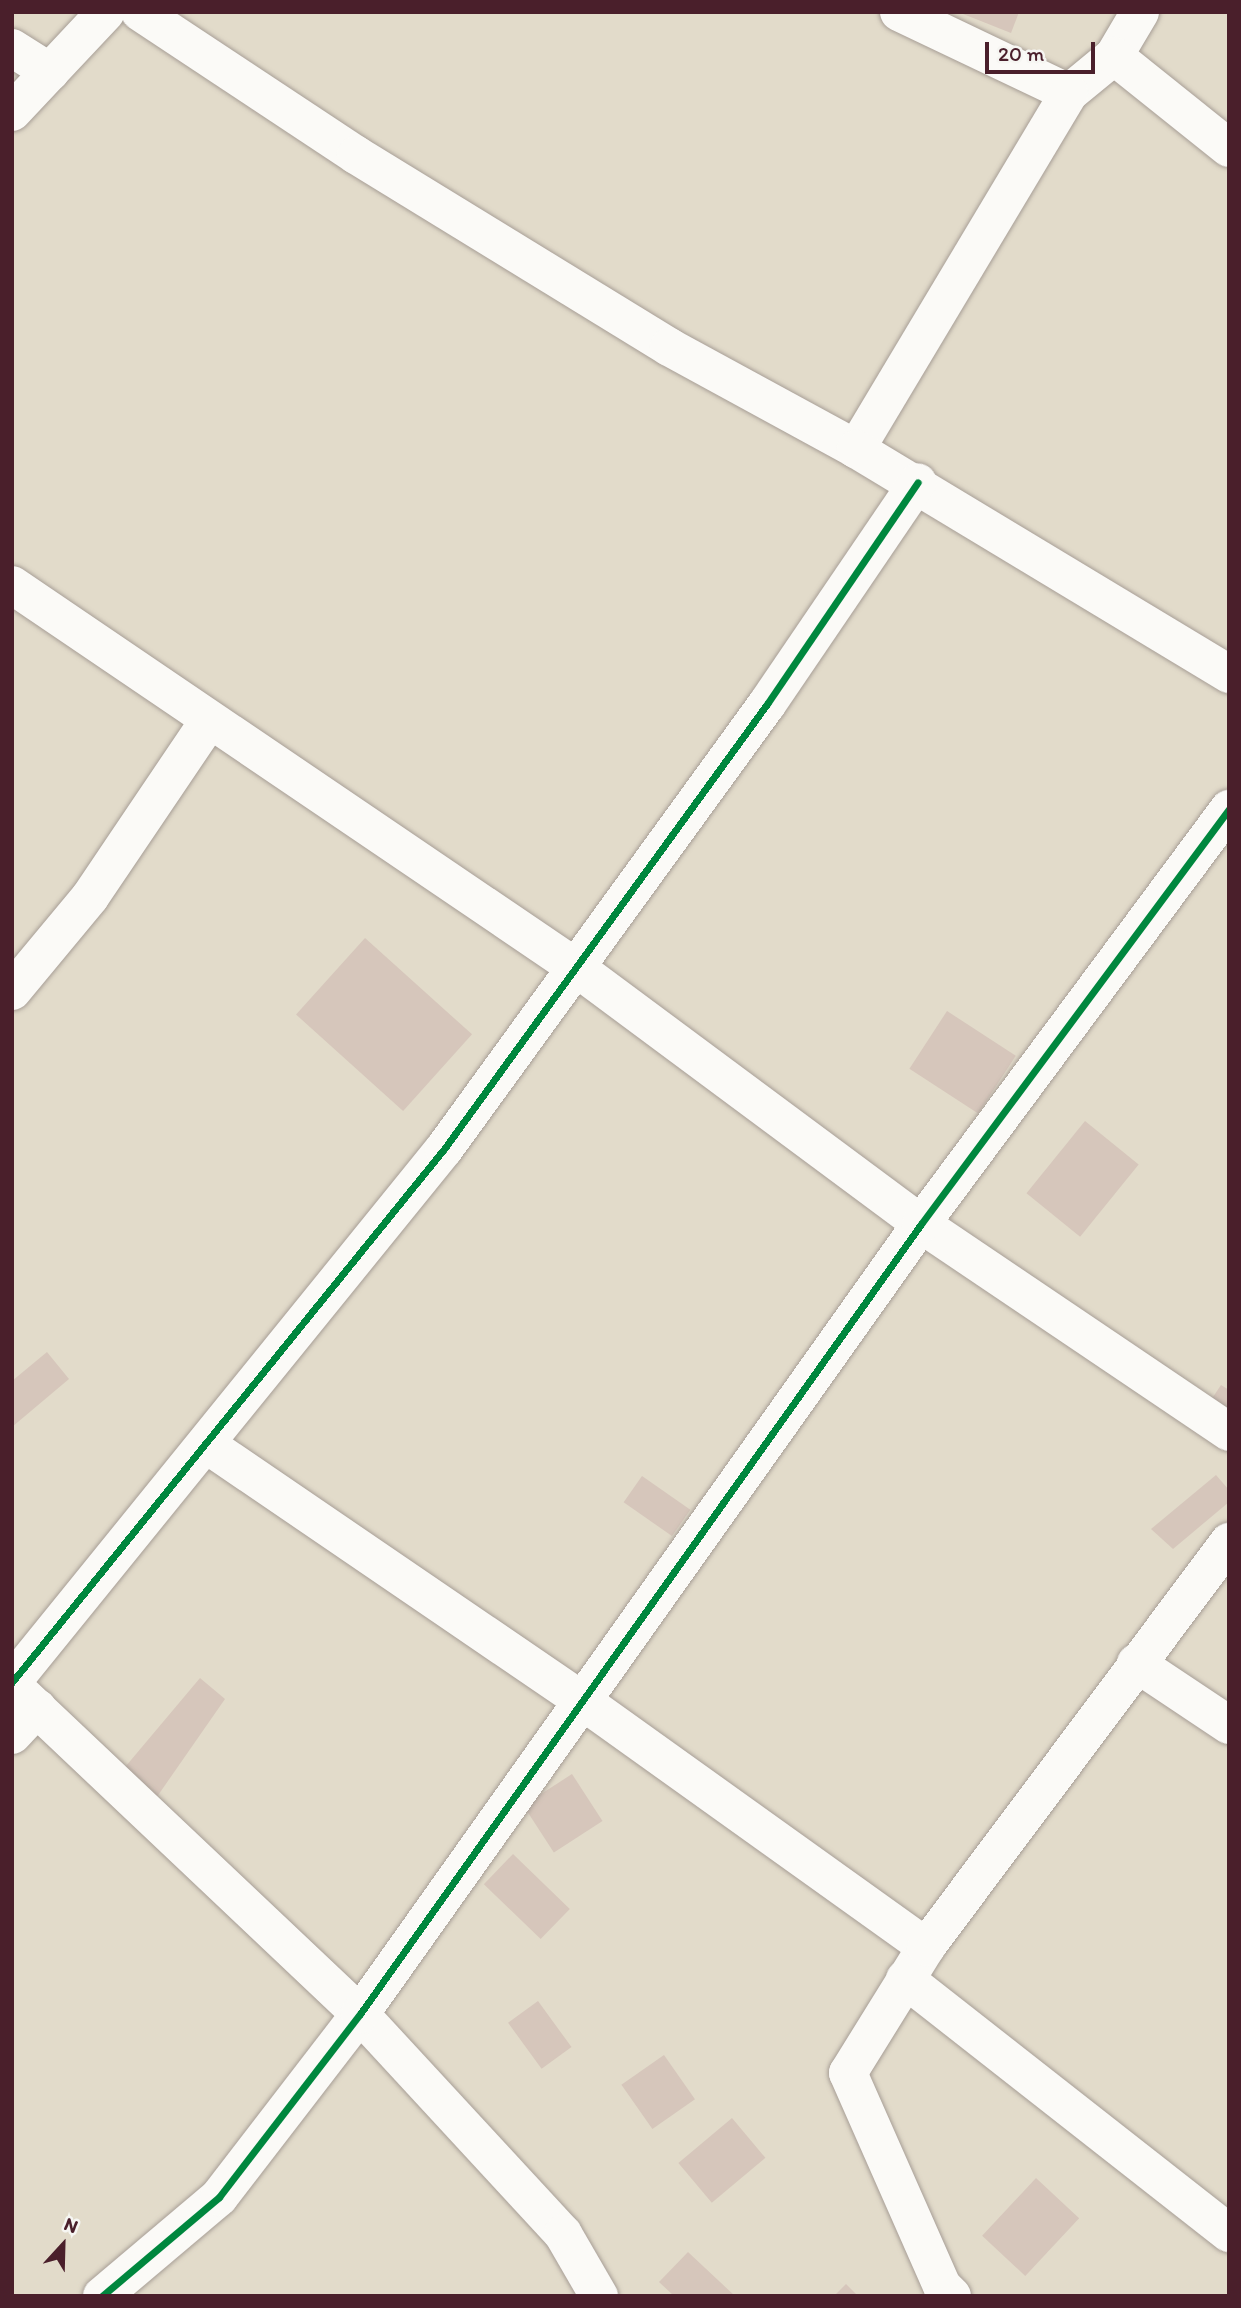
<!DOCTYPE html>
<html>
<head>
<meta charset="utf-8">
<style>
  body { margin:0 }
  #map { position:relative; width:1241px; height:2308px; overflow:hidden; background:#e2dbca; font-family:Itim,sans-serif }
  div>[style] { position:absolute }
  .building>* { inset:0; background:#d6c6bb; transform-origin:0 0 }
  .roads { filter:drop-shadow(0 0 2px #a79e96) drop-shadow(0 0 2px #a79e96) }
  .street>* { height:38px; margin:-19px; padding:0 19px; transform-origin:19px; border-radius:19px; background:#fbfaf7 }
  .cycleway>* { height:7px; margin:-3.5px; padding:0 3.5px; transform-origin:3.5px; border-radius:3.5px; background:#00873e }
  span { translate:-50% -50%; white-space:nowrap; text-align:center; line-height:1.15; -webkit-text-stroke:7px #f6f6f2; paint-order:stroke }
  .frame { position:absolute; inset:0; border:14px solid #4a1f2b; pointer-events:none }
  .north { position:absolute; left:28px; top:2210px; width:70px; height:70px; -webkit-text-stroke:5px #f6f6f2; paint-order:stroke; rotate:22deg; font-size:19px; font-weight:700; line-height:28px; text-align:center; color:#4a1f2b }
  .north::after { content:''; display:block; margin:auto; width:24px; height:32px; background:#4a1f2b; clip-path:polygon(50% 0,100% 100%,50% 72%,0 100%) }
  .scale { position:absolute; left:985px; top:42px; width:110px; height:32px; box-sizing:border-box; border:4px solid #4a1f2b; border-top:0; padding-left:9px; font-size:21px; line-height:24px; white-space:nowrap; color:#4a1f2b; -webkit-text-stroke:5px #f6f6f2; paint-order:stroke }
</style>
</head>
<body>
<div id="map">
  <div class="building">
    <div style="clip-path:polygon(958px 12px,1019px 12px,1011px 33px)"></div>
    <div style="left:365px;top:938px;width:144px;height:103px;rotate:42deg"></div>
    <div style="left:947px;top:1011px;width:82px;height:69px;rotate:33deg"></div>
    <div style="left:1085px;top:1121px;width:69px;height:93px;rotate:39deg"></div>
    <div style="clip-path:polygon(47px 1352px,69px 1379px,12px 1427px,12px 1381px)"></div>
    <div style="clip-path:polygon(1221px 1385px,1229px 1390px,1229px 1429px,1203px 1412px)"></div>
    <div style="clip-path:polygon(1216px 1475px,1229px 1490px,1229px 1502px,1173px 1549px,1151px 1529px)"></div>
    <div style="left:642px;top:1476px;width:59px;height:32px;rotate:35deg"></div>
    <div style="clip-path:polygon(200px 1678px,225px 1699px,145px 1814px,110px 1785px)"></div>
    <div style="left:572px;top:1774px;width:56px;height:58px;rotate:57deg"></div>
    <div style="left:513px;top:1854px;width:79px;height:42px;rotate:44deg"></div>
    <div style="left:538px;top:2001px;width:57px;height:37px;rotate:54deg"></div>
    <div style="left:664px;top:2055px;width:54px;height:52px;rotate:55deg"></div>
    <div style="left:732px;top:2118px;width:52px;height:70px;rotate:50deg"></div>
    <div style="left:1036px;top:2178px;width:59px;height:79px;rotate:43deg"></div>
    <div style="clip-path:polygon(688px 2252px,735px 2296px,674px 2296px,659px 2282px)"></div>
    <div style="clip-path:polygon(846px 2284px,858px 2296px,834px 2296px)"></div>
  </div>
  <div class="roads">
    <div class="street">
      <div style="left:140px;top:12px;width:259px;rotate:33.5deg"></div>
      <div style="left:356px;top:155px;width:367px;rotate:31.5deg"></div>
      <div style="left:669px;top:347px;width:213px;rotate:28.6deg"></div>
      <div style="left:899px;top:12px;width:188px;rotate:25.5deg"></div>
      <div style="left:1140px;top:12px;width:51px;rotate:120.6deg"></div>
      <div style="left:1114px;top:56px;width:58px;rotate:140.6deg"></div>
      <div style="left:1069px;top:93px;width:415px;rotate:120.9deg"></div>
      <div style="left:856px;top:449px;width:436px;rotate:31.1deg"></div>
      <div style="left:12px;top:48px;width:45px;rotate:32.3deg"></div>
      <div style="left:1114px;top:56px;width:147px;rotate:38.7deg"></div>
      <div style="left:12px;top:112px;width:137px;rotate:-46.8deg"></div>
      <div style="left:12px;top:585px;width:684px;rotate:34.15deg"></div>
      <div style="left:578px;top:969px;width:427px;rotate:36.6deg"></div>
      <div style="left:921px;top:1224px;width:372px;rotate:34deg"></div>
      <div style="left:12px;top:991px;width:122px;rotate:-50.3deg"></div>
      <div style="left:90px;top:897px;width:211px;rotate:-56deg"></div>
      <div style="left:206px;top:1444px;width:458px;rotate:34.3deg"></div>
      <div style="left:584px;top:1702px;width:421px;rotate:35.6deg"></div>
      <div style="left:1136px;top:1663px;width:112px;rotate:33.7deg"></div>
      <div style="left:12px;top:1682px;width:686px;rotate:-50.98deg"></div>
      <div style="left:444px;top:1149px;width:550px;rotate:-54.03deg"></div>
      <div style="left:767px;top:704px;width:268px;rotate:-55.8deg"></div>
      <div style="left:12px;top:1685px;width:479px;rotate:43.4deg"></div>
      <div style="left:360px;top:2014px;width:299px;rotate:47.3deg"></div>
      <div style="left:563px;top:2234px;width:72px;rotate:59.9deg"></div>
      <div style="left:12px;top:1735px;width:37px;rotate:-47deg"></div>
      <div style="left:905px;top:1979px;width:412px;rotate:38.1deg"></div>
      <div style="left:102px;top:2296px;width:153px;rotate:-40.2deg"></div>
      <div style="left:219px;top:2197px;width:231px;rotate:-52.4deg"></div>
      <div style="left:360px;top:2014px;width:969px;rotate:-54.62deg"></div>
      <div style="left:921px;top:1224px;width:517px;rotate:-53.42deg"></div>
      <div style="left:952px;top:2296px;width:14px;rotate:-135deg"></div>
      <div style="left:942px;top:2286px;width:233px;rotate:-113.8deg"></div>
      <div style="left:848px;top:2073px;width:148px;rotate:-58.2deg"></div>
      <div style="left:926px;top:1947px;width:506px;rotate:-53.2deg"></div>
    </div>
  </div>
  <div class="cycleway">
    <div style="left:12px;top:1682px;width:686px;rotate:-50.98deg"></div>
    <div style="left:444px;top:1149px;width:550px;rotate:-54.03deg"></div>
    <div style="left:767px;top:704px;width:268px;rotate:-55.8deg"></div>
    <div style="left:102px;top:2296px;width:153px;rotate:-40.2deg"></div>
    <div style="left:219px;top:2197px;width:231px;rotate:-52.4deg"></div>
    <div style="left:360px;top:2014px;width:969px;rotate:-54.62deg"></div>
    <div style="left:921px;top:1224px;width:517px;rotate:-53.42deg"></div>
  </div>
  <div class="frame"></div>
  <div class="north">N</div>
  <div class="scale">20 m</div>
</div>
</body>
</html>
